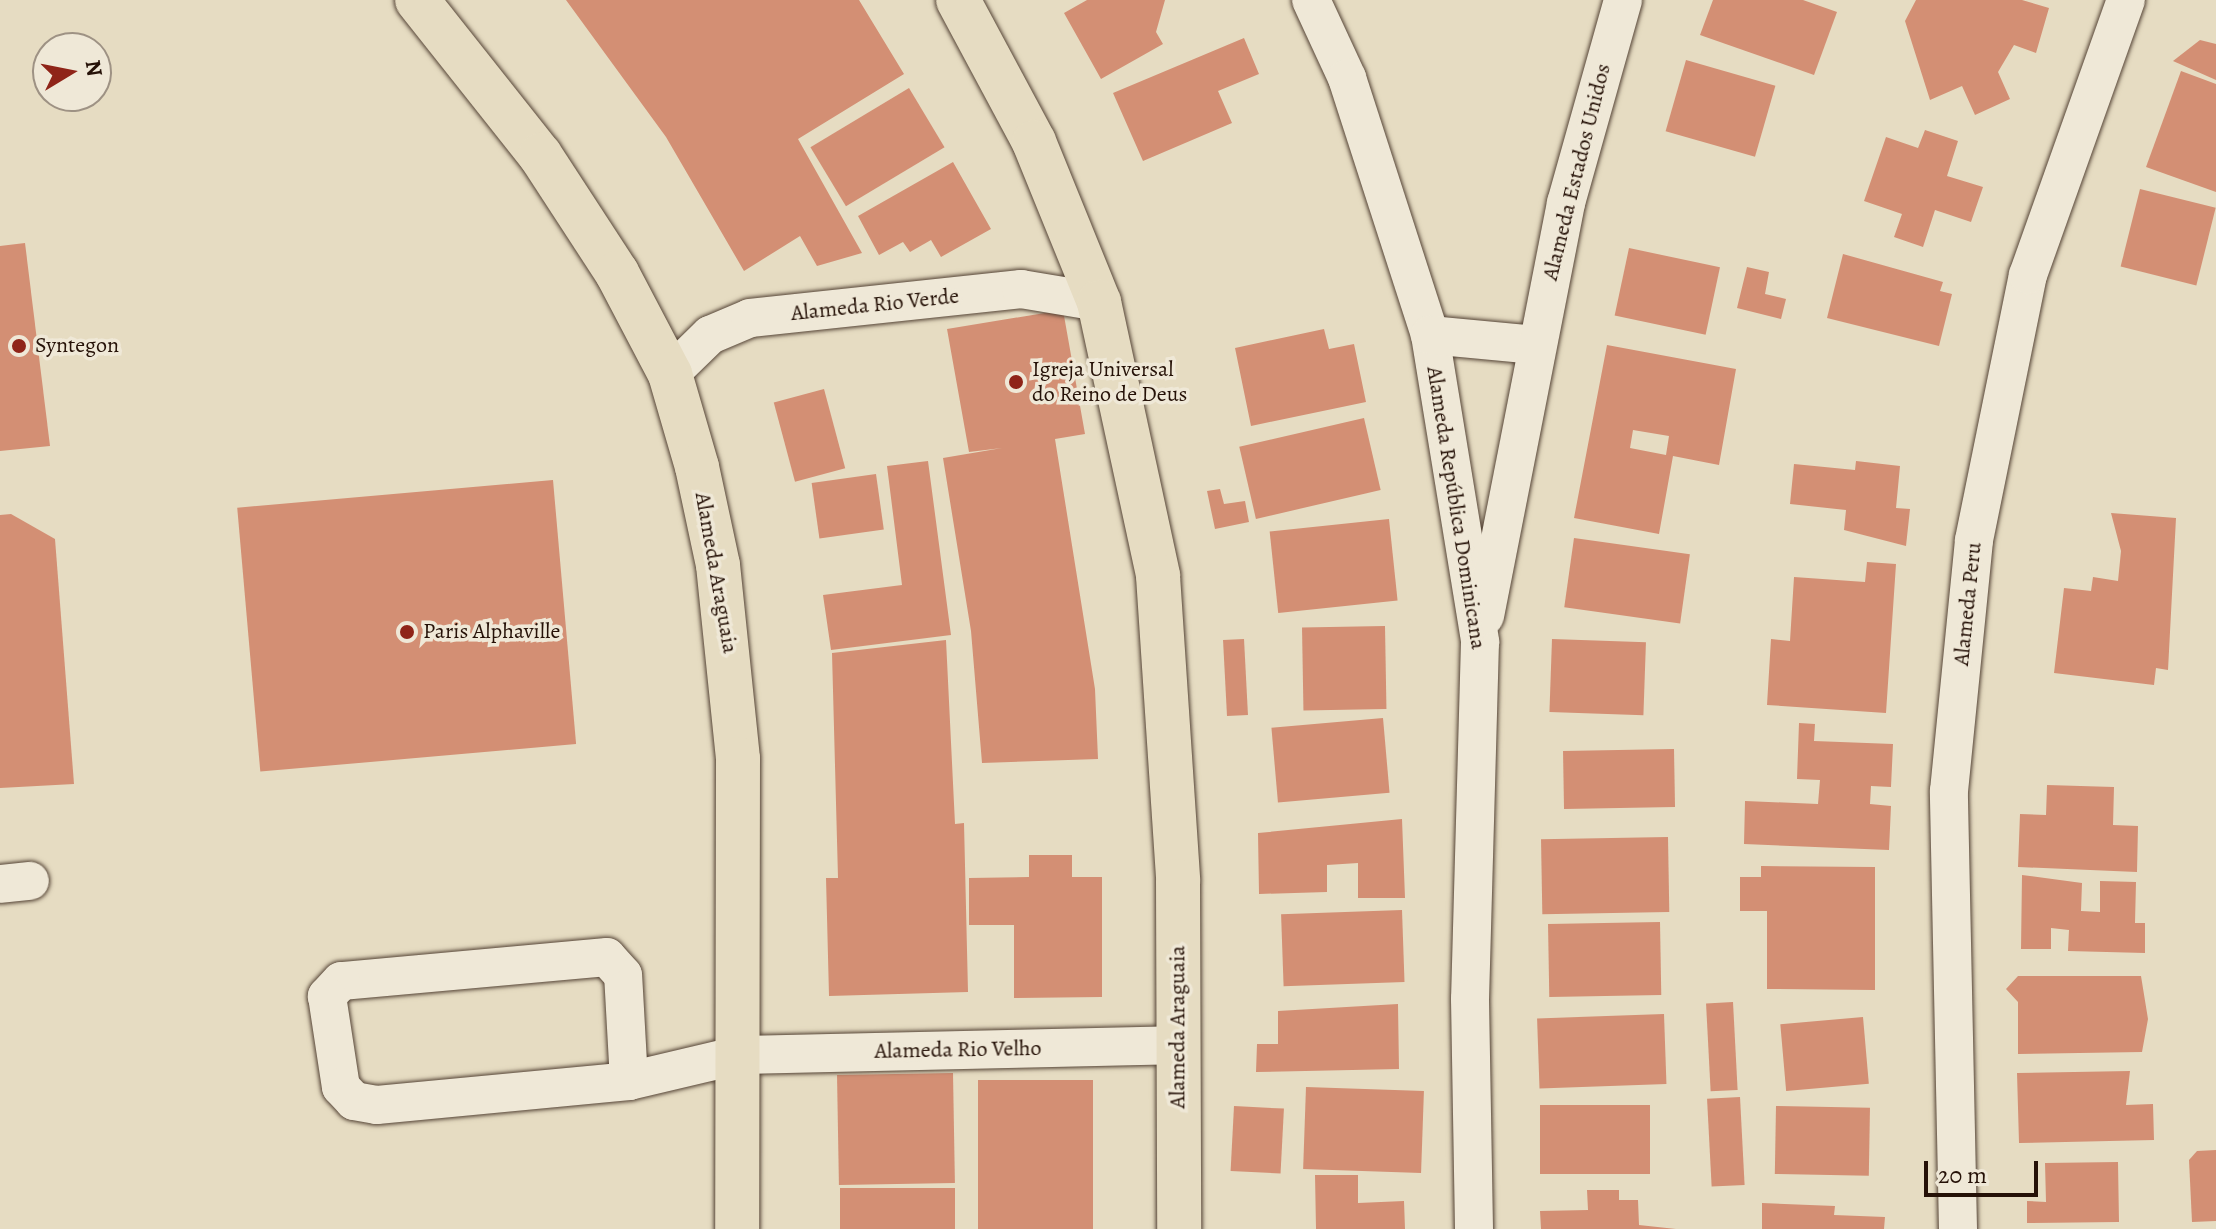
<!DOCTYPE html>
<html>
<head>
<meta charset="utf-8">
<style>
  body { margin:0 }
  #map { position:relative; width:2216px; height:1229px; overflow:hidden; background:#e6dcc2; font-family:Alegreya,serif }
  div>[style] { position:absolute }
  .building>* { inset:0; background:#d38f74; transform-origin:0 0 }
  .roads { filter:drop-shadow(0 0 2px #554436) drop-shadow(0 0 2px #554436) }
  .minor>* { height:38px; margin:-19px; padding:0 19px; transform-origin:19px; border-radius:19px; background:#efe8d7 }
  .major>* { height:44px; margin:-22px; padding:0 22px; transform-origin:22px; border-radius:22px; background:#e6dcc2 }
  .dots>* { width:22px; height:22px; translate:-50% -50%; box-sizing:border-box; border:4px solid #efe8d7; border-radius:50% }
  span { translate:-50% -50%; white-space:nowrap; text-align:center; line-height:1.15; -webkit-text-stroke:7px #efe8d7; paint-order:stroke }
  .street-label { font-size:22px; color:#251107 }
  .poi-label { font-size:22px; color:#251107 }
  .left { translate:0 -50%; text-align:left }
  .north { position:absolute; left:32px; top:32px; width:80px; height:80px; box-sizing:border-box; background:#efe8d7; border:2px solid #9e9284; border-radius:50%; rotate:80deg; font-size:22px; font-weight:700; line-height:32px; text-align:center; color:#251107 }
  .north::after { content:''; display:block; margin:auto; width:28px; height:36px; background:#8f2418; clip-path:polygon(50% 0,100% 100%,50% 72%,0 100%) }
  .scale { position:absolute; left:1924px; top:1161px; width:114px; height:36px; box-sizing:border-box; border:4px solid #251107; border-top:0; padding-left:10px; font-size:24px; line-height:28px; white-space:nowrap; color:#251107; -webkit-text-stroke:6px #efe8d7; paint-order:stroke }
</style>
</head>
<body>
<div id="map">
  <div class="building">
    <div style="clip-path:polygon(566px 0,859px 0,904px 74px,798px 139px,862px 253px,817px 266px,800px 236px,744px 271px,666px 137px)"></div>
    <div style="clip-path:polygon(1087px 0,1165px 0,1156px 32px,1163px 44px,1101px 79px,1064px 13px)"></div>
    <div style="clip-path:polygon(1713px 0,1803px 0,1837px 12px,1814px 75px,1700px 35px)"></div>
    <div style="clip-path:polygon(1916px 0,2022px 0,2049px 8px,2036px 53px,2014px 45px,1998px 72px,2010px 99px,1975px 115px,1962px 86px,1930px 100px,1905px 21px)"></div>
    <div style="clip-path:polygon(1244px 38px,1259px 74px,1218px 91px,1232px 123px,1143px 161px,1113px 93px)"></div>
    <div style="clip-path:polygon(2200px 40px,2216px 44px,2216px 80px,2173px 61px)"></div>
    <div style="left:1686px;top:60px;width:93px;height:74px;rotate:16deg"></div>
    <div style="clip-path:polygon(2181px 71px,2216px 84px,2216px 192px,2146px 167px)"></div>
    <div style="left:909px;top:88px;width:69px;height:115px;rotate:59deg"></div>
    <div style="clip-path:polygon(1925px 130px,1958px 141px,1947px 176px,1983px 187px,1971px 222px,1935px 210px,1923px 247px,1894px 237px,1902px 214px,1864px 201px,1886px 137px,1918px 148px)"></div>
    <div style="clip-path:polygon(953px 162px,991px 229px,941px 257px,931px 240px,910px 252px,903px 242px,879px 255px,858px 216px)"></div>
    <div style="left:2140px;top:189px;width:78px;height:80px;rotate:14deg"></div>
    <div style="clip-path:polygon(25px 243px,50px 446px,0 451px,0 246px)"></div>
    <div style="left:1629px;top:248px;width:93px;height:69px;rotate:12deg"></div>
    <div style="clip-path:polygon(1843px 254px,1943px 282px,1940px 291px,1952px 294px,1939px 346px,1827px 318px)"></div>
    <div style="clip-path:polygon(1747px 267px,1769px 272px,1765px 294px,1786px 299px,1781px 319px,1737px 308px)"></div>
    <div style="clip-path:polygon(1063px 310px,1085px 434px,1055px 439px,1095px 689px,1098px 759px,982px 763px,971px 631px,943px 458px,1002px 448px,969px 452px,947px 329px)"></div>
    <div style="clip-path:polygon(1324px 329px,1329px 349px,1354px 344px,1366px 402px,1251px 426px,1235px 348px)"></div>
    <div style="clip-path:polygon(evenodd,1607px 345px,1736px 369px,1719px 465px,1673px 456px,1659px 534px,1574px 518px,1607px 345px,1633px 430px,1669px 436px,1666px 455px,1630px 448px,1633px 430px)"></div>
    <div style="left:824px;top:389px;width:82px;height:52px;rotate:75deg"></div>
    <div style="left:1364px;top:418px;width:74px;height:128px;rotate:77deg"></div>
    <div style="clip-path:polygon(928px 461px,951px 635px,831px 650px,823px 595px,902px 585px,887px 466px)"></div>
    <div style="clip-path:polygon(1856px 461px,1900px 466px,1896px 508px,1910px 509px,1906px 546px,1844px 530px,1846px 510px,1790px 504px,1794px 464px,1855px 470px)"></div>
    <div style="left:876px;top:474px;width:56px;height:65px;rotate:82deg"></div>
    <div style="left:553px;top:480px;width:265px;height:317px;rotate:85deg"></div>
    <div style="clip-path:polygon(1220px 489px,1224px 504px,1245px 501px,1249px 522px,1215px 529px,1207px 491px)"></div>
    <div style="clip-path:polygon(2111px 513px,2176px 518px,2168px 670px,2156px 668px,2154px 685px,2054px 673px,2064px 588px,2091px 591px,2093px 577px,2118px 581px,2121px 551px)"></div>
    <div style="clip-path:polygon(11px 514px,55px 539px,74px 784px,0 788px,0 515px)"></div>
    <div style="left:1389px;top:519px;width:82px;height:120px;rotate:84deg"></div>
    <div style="left:1574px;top:538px;width:117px;height:70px;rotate:8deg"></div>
    <div style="clip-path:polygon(1867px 562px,1896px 564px,1886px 713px,1767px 705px,1771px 639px,1790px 641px,1794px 577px,1865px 582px)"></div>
    <div style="left:1385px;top:626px;width:83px;height:83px;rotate:89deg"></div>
    <div style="left:1244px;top:639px;width:76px;height:21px;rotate:87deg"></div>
    <div style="left:1552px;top:639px;width:94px;height:73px;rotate:2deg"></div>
    <div style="clip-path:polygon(946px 640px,955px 824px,964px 823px,968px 992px,829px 996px,826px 878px,838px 878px,832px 653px)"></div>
    <div style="left:1383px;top:718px;width:75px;height:112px;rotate:85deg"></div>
    <div style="clip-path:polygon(1799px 723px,1815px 724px,1814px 741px,1893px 744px,1891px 787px,1871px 786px,1870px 804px,1891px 806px,1889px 850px,1744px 844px,1745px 801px,1818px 804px,1820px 780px,1797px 779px)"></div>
    <div style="left:1674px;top:749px;width:58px;height:111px;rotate:89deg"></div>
    <div style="clip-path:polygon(2047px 785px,2114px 787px,2113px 825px,2138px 826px,2137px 872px,2018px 867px,2020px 814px,2046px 815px)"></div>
    <div style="clip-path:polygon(1402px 819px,1405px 898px,1358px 898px,1358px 863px,1327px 865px,1327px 892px,1259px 894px,1258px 833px)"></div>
    <div style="left:1668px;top:837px;width:75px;height:127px;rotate:89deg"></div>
    <div style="clip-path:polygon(1029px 855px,1072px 855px,1072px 877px,1102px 877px,1102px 997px,1014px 998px,1014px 925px,969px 925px,969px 878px,1029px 877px)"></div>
    <div style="clip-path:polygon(1761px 866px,1875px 867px,1875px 990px,1767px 989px,1767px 911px,1740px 911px,1740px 877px,1761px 877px)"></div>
    <div style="clip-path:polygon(2022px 875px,2082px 883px,2081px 911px,2100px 912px,2100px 881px,2136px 882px,2135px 923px,2145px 923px,2145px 953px,2068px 951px,2069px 930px,2051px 928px,2051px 949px,2021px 949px)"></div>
    <div style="left:1402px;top:910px;width:72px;height:121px;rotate:88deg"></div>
    <div style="left:1660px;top:922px;width:73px;height:112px;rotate:89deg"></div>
    <div style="clip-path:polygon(2018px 976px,2141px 976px,2148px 1019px,2142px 1052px,2018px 1054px,2018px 1002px,2006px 989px)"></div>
    <div style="left:1733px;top:1002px;width:88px;height:27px;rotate:87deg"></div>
    <div style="clip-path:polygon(1398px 1004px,1399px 1069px,1256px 1072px,1257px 1044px,1278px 1044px,1278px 1011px)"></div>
    <div style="left:1664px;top:1014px;width:70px;height:127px;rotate:88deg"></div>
    <div style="left:1863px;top:1017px;width:67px;height:83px;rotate:85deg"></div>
    <div style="clip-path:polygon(2130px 1071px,2126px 1105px,2153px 1104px,2154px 1140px,2019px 1143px,2017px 1073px)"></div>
    <div style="left:953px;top:1073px;width:110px;height:116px;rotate:89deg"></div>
    <div style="left:1093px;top:1080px;width:149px;height:115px;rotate:90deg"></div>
    <div style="left:1306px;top:1087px;width:118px;height:82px;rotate:2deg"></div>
    <div style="left:1740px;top:1097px;width:88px;height:33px;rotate:87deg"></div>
    <div style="left:1540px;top:1105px;width:110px;height:69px"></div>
    <div style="left:1234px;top:1106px;width:50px;height:65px;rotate:3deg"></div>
    <div style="left:1776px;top:1106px;width:94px;height:68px;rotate:1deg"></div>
    <div style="clip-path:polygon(2216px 1150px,2216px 1221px,2192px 1222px,2189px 1160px,2197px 1151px)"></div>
    <div style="clip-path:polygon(2118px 1162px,2119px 1222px,2027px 1223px,2027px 1201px,2046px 1202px,2045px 1163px)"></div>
    <div style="clip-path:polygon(1315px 1175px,1358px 1175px,1358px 1203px,1404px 1201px,1405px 1229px,1316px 1229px)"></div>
    <div style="left:840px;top:1188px;width:115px;height:41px"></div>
    <div style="clip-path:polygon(1587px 1190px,1619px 1190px,1619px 1200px,1638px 1200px,1639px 1225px,1676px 1229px,1541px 1229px,1540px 1211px,1588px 1210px)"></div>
    <div style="clip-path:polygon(1762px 1203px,1835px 1206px,1834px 1215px,1885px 1217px,1884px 1229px,1762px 1229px)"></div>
  </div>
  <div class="roads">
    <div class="minor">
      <div style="left:1311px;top:0;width:86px;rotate:65.2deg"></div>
      <div style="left:1347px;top:78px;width:270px;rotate:72.1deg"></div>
      <div style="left:1430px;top:335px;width:311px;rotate:80.7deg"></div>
      <div style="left:1480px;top:642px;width:357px;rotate:91.6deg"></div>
      <div style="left:1470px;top:999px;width:230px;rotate:89deg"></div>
      <div style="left:1430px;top:335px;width:106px;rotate:5.4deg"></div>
      <div style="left:670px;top:374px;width:56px;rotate:-44.3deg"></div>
      <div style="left:710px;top:335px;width:43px;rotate:-23deg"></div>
      <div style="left:750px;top:318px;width:273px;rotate:-6.1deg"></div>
      <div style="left:1021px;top:289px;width:79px;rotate:9.5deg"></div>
      <div style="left:1485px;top:616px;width:421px;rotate:-78.9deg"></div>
      <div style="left:1566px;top:203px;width:211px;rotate:-74.3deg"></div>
      <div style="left:0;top:884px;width:30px;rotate:-6deg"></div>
      <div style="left:629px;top:1081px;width:106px;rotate:-93.2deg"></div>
      <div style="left:623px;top:975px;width:24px;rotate:-132deg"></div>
      <div style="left:607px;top:957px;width:267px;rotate:174.8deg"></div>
      <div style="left:341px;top:981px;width:21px;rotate:133deg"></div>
      <div style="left:327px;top:996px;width:92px;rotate:81.3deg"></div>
      <div style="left:341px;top:1087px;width:19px;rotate:47deg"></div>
      <div style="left:354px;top:1101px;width:23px;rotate:10deg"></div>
      <div style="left:377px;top:1105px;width:253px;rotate:-5.4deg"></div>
      <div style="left:629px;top:1081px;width:113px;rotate:-13.3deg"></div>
      <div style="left:739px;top:1055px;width:438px;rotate:-1.3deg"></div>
      <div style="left:1958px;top:1229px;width:438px;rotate:-91.2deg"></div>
      <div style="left:1949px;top:791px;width:252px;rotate:-84.3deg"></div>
      <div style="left:1974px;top:540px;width:270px;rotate:-78.5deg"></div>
      <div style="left:2028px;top:275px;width:292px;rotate:-70.4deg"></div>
    </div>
    <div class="major">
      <div style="left:417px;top:0;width:198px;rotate:51.6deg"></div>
      <div style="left:540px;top:155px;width:141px;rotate:56.9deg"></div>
      <div style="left:617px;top:273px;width:114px;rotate:62.3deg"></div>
      <div style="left:670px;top:374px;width:97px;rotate:73.8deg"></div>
      <div style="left:697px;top:467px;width:100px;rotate:77.9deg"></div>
      <div style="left:718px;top:565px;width:195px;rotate:84.1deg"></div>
      <div style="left:738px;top:759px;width:470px;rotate:90.1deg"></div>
      <div style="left:958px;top:0;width:161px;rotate:61.8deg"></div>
      <div style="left:1034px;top:142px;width:173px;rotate:67.9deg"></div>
      <div style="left:1099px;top:302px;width:280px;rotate:77.8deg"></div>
      <div style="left:1158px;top:576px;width:306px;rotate:86.2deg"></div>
      <div style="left:1178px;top:881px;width:348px;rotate:89.8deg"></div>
    </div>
  </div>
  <div class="dots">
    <div style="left:19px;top:346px;background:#8f2418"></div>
    <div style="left:1016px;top:382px;background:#8f2418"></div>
    <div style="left:407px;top:632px;background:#8f2418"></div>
  </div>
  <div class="street-label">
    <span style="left:1577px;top:172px;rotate:-76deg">Alameda Estados Unidos</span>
    <span style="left:875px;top:305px;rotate:-6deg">Alameda Rio Verde</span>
    <span style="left:1456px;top:508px;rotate:81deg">Alameda República Dominicana</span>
    <span style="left:716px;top:573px;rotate:80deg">Alameda Araguaia</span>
    <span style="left:1968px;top:604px;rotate:-84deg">Alameda Peru</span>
    <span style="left:1178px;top:1027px;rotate:-90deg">Alameda Araguaia</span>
    <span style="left:958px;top:1050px;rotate:-1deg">Alameda Rio Velho</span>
  </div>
  <div class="poi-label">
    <span class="left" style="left:35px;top:346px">Syntegon</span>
    <span class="left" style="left:1032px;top:382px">Igreja Universal<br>do Reino de Deus</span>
    <span class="left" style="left:423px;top:632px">Paris Alphaville</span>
  </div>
  <div class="north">N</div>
  <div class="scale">20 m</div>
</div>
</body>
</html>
